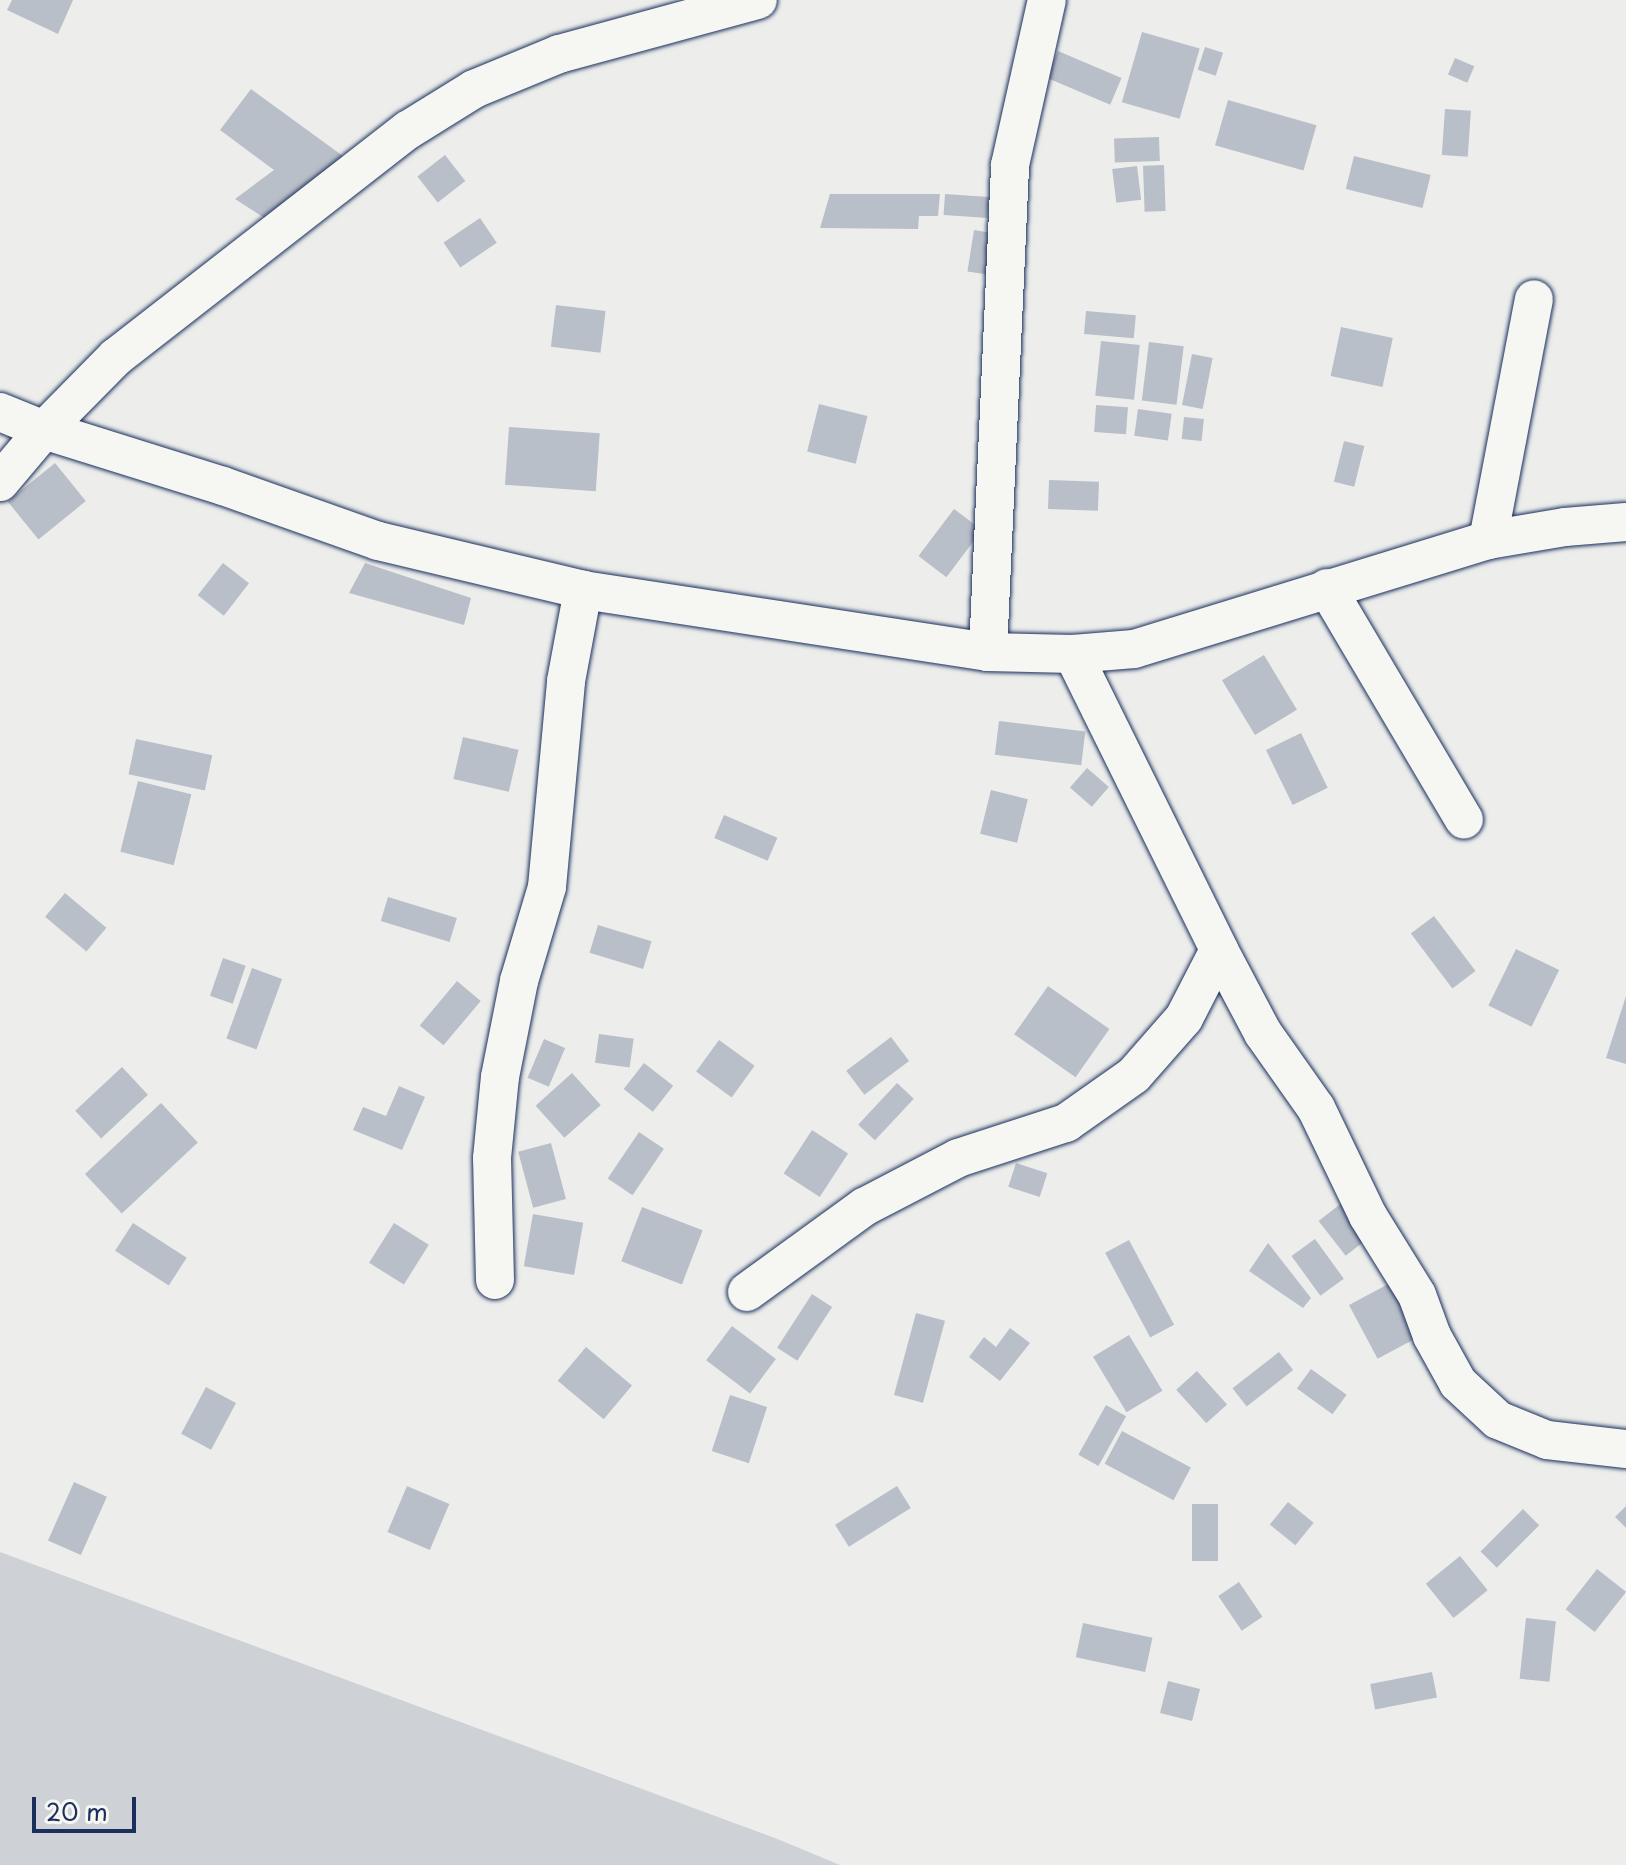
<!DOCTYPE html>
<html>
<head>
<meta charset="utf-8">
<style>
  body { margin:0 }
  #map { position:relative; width:1626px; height:1865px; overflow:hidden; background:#edeeec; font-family:"Playpen Sans",sans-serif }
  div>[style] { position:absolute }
  .green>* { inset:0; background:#ced2d7 }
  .building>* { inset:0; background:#b9bfc8; transform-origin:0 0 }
  .roads { filter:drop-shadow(0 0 2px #1b2f5e) drop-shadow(0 0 2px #1b2f5e) }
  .minor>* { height:38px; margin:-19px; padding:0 19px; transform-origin:19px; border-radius:19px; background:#f6f6f2 }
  span { translate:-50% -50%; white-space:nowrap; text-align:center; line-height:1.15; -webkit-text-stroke:8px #f6f6f2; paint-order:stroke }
  .scale { position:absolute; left:32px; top:1797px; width:104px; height:36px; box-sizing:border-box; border:4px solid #1b2f5e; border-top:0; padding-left:10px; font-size:24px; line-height:28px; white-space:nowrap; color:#1b2f5e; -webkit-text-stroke:6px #f6f6f2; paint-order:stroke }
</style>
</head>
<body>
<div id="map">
  <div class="green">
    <div style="clip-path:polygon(0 1552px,775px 1838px,840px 1865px,0 1865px)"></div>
  </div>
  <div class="building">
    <div style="clip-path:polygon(12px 0,73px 0,58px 34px,7px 10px)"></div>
    <div style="left:1142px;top:32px;width:60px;height:73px;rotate:16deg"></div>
    <div style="left:1205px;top:47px;width:19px;height:24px;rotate:18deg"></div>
    <div style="left:1058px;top:51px;width:69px;height:29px;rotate:23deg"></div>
    <div style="left:1455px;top:58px;width:21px;height:18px;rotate:23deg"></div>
    <div style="clip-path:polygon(251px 89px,347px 159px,266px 219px,235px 199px,274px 170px,220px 130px)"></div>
    <div style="left:1228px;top:100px;width:92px;height:47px;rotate:16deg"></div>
    <div style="left:1445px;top:109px;width:26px;height:46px;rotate:4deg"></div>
    <div style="left:1159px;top:137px;width:24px;height:45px;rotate:88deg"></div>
    <div style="left:445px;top:155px;width:33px;height:35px;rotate:52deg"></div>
    <div style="left:1354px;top:156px;width:79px;height:34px;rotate:14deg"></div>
    <div style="left:1164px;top:165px;width:46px;height:21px;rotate:88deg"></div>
    <div style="left:1137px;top:166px;width:34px;height:25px;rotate:83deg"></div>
    <div style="clip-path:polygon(830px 194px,940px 194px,938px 216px,919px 216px,918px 229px,820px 228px)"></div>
    <div style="left:945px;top:194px;width:44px;height:21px;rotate:4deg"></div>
    <div style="left:480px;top:218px;width:30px;height:44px;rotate:56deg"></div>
    <div style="left:974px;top:230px;width:20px;height:42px;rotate:9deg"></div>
    <div style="left:556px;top:305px;width:50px;height:42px;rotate:7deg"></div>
    <div style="left:1086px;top:311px;width:50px;height:23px;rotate:5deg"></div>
    <div style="left:1341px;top:327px;width:53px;height:50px;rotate:12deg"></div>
    <div style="left:1101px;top:341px;width:39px;height:55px;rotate:6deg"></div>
    <div style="left:1149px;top:342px;width:35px;height:59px;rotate:7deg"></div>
    <div style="left:1192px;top:354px;width:21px;height:52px;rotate:11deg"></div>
    <div style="left:819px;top:404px;width:50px;height:49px;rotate:14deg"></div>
    <div style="left:1096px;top:405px;width:32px;height:27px;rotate:4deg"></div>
    <div style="left:1138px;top:409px;width:34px;height:27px;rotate:8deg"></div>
    <div style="left:1184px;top:417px;width:20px;height:22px;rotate:6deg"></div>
    <div style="left:509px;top:427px;width:91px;height:58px;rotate:4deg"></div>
    <div style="left:1344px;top:441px;width:21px;height:42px;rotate:14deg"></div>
    <div style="left:55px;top:463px;width:49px;height:61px;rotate:51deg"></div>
    <div style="left:1049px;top:480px;width:50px;height:29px;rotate:2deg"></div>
    <div style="left:954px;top:509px;width:35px;height:59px;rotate:37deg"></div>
    <div style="left:223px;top:563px;width:33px;height:41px;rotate:38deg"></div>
    <div style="clip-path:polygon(365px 563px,471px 598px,464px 625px,349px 593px)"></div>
    <div style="left:1264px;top:655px;width:64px;height:49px;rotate:59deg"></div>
    <div style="left:999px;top:721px;width:87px;height:34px;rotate:7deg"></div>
    <div style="left:1301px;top:733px;width:61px;height:39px;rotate:64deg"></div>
    <div style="left:463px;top:737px;width:57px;height:43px;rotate:13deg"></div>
    <div style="left:136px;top:739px;width:78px;height:36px;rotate:12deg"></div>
    <div style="left:1087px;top:768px;width:29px;height:26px;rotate:41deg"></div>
    <div style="left:138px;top:781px;width:55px;height:73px;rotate:14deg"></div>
    <div style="left:991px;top:790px;width:38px;height:45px;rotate:14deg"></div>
    <div style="left:724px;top:815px;width:58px;height:25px;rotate:23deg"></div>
    <div style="left:65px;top:893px;width:54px;height:31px;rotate:40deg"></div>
    <div style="left:388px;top:897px;width:72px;height:25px;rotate:17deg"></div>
    <div style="left:1434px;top:916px;width:69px;height:29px;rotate:53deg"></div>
    <div style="left:598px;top:925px;width:56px;height:29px;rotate:17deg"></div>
    <div style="left:1516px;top:949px;width:48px;height:63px;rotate:26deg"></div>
    <div style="left:223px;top:958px;width:24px;height:40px;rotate:19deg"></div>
    <div style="left:252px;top:968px;width:32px;height:75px;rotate:20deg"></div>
    <div style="left:457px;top:981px;width:31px;height:58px;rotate:40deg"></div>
    <div style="left:1048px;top:986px;width:75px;height:59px;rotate:35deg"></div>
    <div style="clip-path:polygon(1626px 996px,1626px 1064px,1606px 1058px)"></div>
    <div style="left:599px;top:1034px;width:35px;height:29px;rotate:8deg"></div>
    <div style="left:891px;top:1037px;width:30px;height:56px;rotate:53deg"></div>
    <div style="left:544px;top:1039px;width:23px;height:42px;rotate:23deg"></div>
    <div style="left:719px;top:1040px;width:44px;height:39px;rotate:36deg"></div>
    <div style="left:644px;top:1063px;width:37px;height:33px;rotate:38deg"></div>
    <div style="left:122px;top:1067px;width:38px;height:64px;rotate:47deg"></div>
    <div style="left:572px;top:1073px;width:43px;height:49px;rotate:48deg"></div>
    <div style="left:897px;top:1083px;width:23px;height:57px;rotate:43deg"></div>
    <div style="clip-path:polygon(399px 1086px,425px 1097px,402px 1150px,353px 1130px,363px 1107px,386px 1116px)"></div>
    <div style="left:161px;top:1103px;width:54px;height:104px;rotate:47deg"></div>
    <div style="left:812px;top:1130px;width:43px;height:52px;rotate:33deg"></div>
    <div style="left:639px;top:1132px;width:30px;height:56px;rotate:34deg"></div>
    <div style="left:551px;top:1143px;width:58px;height:34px;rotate:75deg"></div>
    <div style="left:1016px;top:1163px;width:33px;height:25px;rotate:18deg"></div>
    <div style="left:1343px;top:1202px;width:44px;height:31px;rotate:52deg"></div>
    <div style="left:642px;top:1207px;width:65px;height:58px;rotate:21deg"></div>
    <div style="left:533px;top:1214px;width:51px;height:53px;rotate:10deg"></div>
    <div style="left:133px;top:1223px;width:64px;height:33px;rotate:33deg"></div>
    <div style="left:394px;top:1223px;width:41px;height:47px;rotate:32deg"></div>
    <div style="left:1315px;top:1239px;width:49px;height:29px;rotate:54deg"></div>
    <div style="left:1129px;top:1240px;width:96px;height:27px;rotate:62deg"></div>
    <div style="clip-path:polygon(1268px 1243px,1311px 1298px,1303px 1308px,1249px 1271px)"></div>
    <div style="left:1394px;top:1281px;width:61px;height:51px;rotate:62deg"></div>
    <div style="left:812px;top:1294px;width:24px;height:64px;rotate:33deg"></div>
    <div style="left:916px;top:1313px;width:30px;height:85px;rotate:15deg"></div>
    <div style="left:732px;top:1326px;width:55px;height:43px;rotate:37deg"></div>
    <div style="clip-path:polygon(1010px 1328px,1030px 1343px,1000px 1381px,969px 1357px,984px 1337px,996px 1347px)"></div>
    <div style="left:1129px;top:1335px;width:65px;height:42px;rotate:59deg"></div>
    <div style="left:586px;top:1347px;width:60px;height:44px;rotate:40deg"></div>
    <div style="left:1279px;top:1352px;width:23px;height:59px;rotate:52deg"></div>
    <div style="left:1311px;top:1369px;width:44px;height:24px;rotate:36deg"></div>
    <div style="left:1197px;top:1371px;width:45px;height:28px;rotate:48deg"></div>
    <div style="left:206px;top:1387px;width:34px;height:53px;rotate:28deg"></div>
    <div style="left:730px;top:1395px;width:39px;height:59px;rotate:18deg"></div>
    <div style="left:1106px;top:1405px;width:23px;height:57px;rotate:29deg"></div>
    <div style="left:1122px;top:1431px;width:78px;height:37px;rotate:28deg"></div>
    <div style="left:74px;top:1482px;width:36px;height:64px;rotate:24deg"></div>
    <div style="left:407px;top:1486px;width:46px;height:50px;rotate:23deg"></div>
    <div style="left:897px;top:1486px;width:26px;height:73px;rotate:58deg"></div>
    <div style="left:1288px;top:1502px;width:33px;height:29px;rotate:39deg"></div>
    <div style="left:1192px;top:1504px;width:26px;height:57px"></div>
    <div style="clip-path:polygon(1626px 1506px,1626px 1528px,1615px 1517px)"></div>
    <div style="left:1523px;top:1509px;width:23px;height:60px;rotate:45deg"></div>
    <div style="left:1460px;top:1556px;width:44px;height:44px;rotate:51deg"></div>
    <div style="left:1597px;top:1569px;width:37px;height:51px;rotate:38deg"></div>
    <div style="left:1239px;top:1582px;width:42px;height:25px;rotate:56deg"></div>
    <div style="left:1526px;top:1618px;width:30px;height:61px;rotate:6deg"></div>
    <div style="left:1083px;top:1623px;width:71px;height:35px;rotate:12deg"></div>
    <div style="left:1432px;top:1672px;width:26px;height:63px;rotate:79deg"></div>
    <div style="left:1168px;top:1681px;width:33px;height:33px;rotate:14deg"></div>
  </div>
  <div class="roads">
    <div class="minor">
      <div style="left:0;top:412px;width:48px;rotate:22.2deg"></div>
      <div style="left:44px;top:430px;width:188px;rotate:17.4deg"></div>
      <div style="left:223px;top:486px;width:164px;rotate:19.5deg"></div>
      <div style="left:378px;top:541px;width:211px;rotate:13.4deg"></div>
      <div style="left:583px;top:590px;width:410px;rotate:8.7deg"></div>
      <div style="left:988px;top:652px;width:85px;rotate:1.3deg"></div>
      <div style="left:1073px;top:654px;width:61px;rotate:-4.7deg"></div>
      <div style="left:1134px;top:649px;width:370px;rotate:-17.1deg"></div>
      <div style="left:1488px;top:540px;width:78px;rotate:-9.6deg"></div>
      <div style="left:1565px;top:527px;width:61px;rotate:-4.7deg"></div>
      <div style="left:0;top:482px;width:68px;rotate:-49.8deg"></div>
      <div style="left:44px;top:430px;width:103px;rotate:-45.4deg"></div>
      <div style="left:116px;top:357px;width:370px;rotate:-37.9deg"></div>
      <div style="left:408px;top:130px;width:78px;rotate:-31.8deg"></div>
      <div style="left:474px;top:89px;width:92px;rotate:-22.4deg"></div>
      <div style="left:559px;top:54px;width:206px;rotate:-15.2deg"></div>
      <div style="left:1488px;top:540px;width:245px;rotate:-79.2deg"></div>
      <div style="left:1327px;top:588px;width:269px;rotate:59.4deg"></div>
      <div style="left:988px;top:652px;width:487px;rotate:-87.4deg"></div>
      <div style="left:1010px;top:165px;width:169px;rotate:-77.4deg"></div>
      <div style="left:1073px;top:654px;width:330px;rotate:63.7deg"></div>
      <div style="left:1219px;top:950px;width:94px;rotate:62.1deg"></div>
      <div style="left:1263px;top:1033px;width:92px;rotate:54.8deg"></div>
      <div style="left:1316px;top:1108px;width:120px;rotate:64.3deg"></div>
      <div style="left:1368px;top:1216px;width:93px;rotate:58.2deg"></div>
      <div style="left:1417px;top:1295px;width:44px;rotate:69.9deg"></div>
      <div style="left:1432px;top:1336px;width:54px;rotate:61deg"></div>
      <div style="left:1458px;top:1383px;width:54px;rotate:42.8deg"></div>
      <div style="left:1498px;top:1420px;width:53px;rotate:22.2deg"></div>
      <div style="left:1547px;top:1440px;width:80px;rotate:6.5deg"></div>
      <div style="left:495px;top:1280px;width:122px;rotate:-91.4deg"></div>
      <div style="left:492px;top:1158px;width:81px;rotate:-84.4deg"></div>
      <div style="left:500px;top:1077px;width:98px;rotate:-78.8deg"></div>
      <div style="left:519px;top:981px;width:98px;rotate:-73.4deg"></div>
      <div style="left:547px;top:887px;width:207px;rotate:-84.7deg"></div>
      <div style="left:566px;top:681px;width:93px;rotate:-79.4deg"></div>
      <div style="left:747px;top:1292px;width:145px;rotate:-36deg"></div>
      <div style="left:864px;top:1207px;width:106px;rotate:-27.5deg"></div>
      <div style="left:958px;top:1158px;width:114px;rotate:-18deg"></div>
      <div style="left:1066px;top:1123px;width:83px;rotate:-35.2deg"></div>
      <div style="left:1134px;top:1075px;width:76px;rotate:-48.7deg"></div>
      <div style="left:1184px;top:1018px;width:76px;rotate:-62.8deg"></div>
    </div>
  </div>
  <div class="scale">20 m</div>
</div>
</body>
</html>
